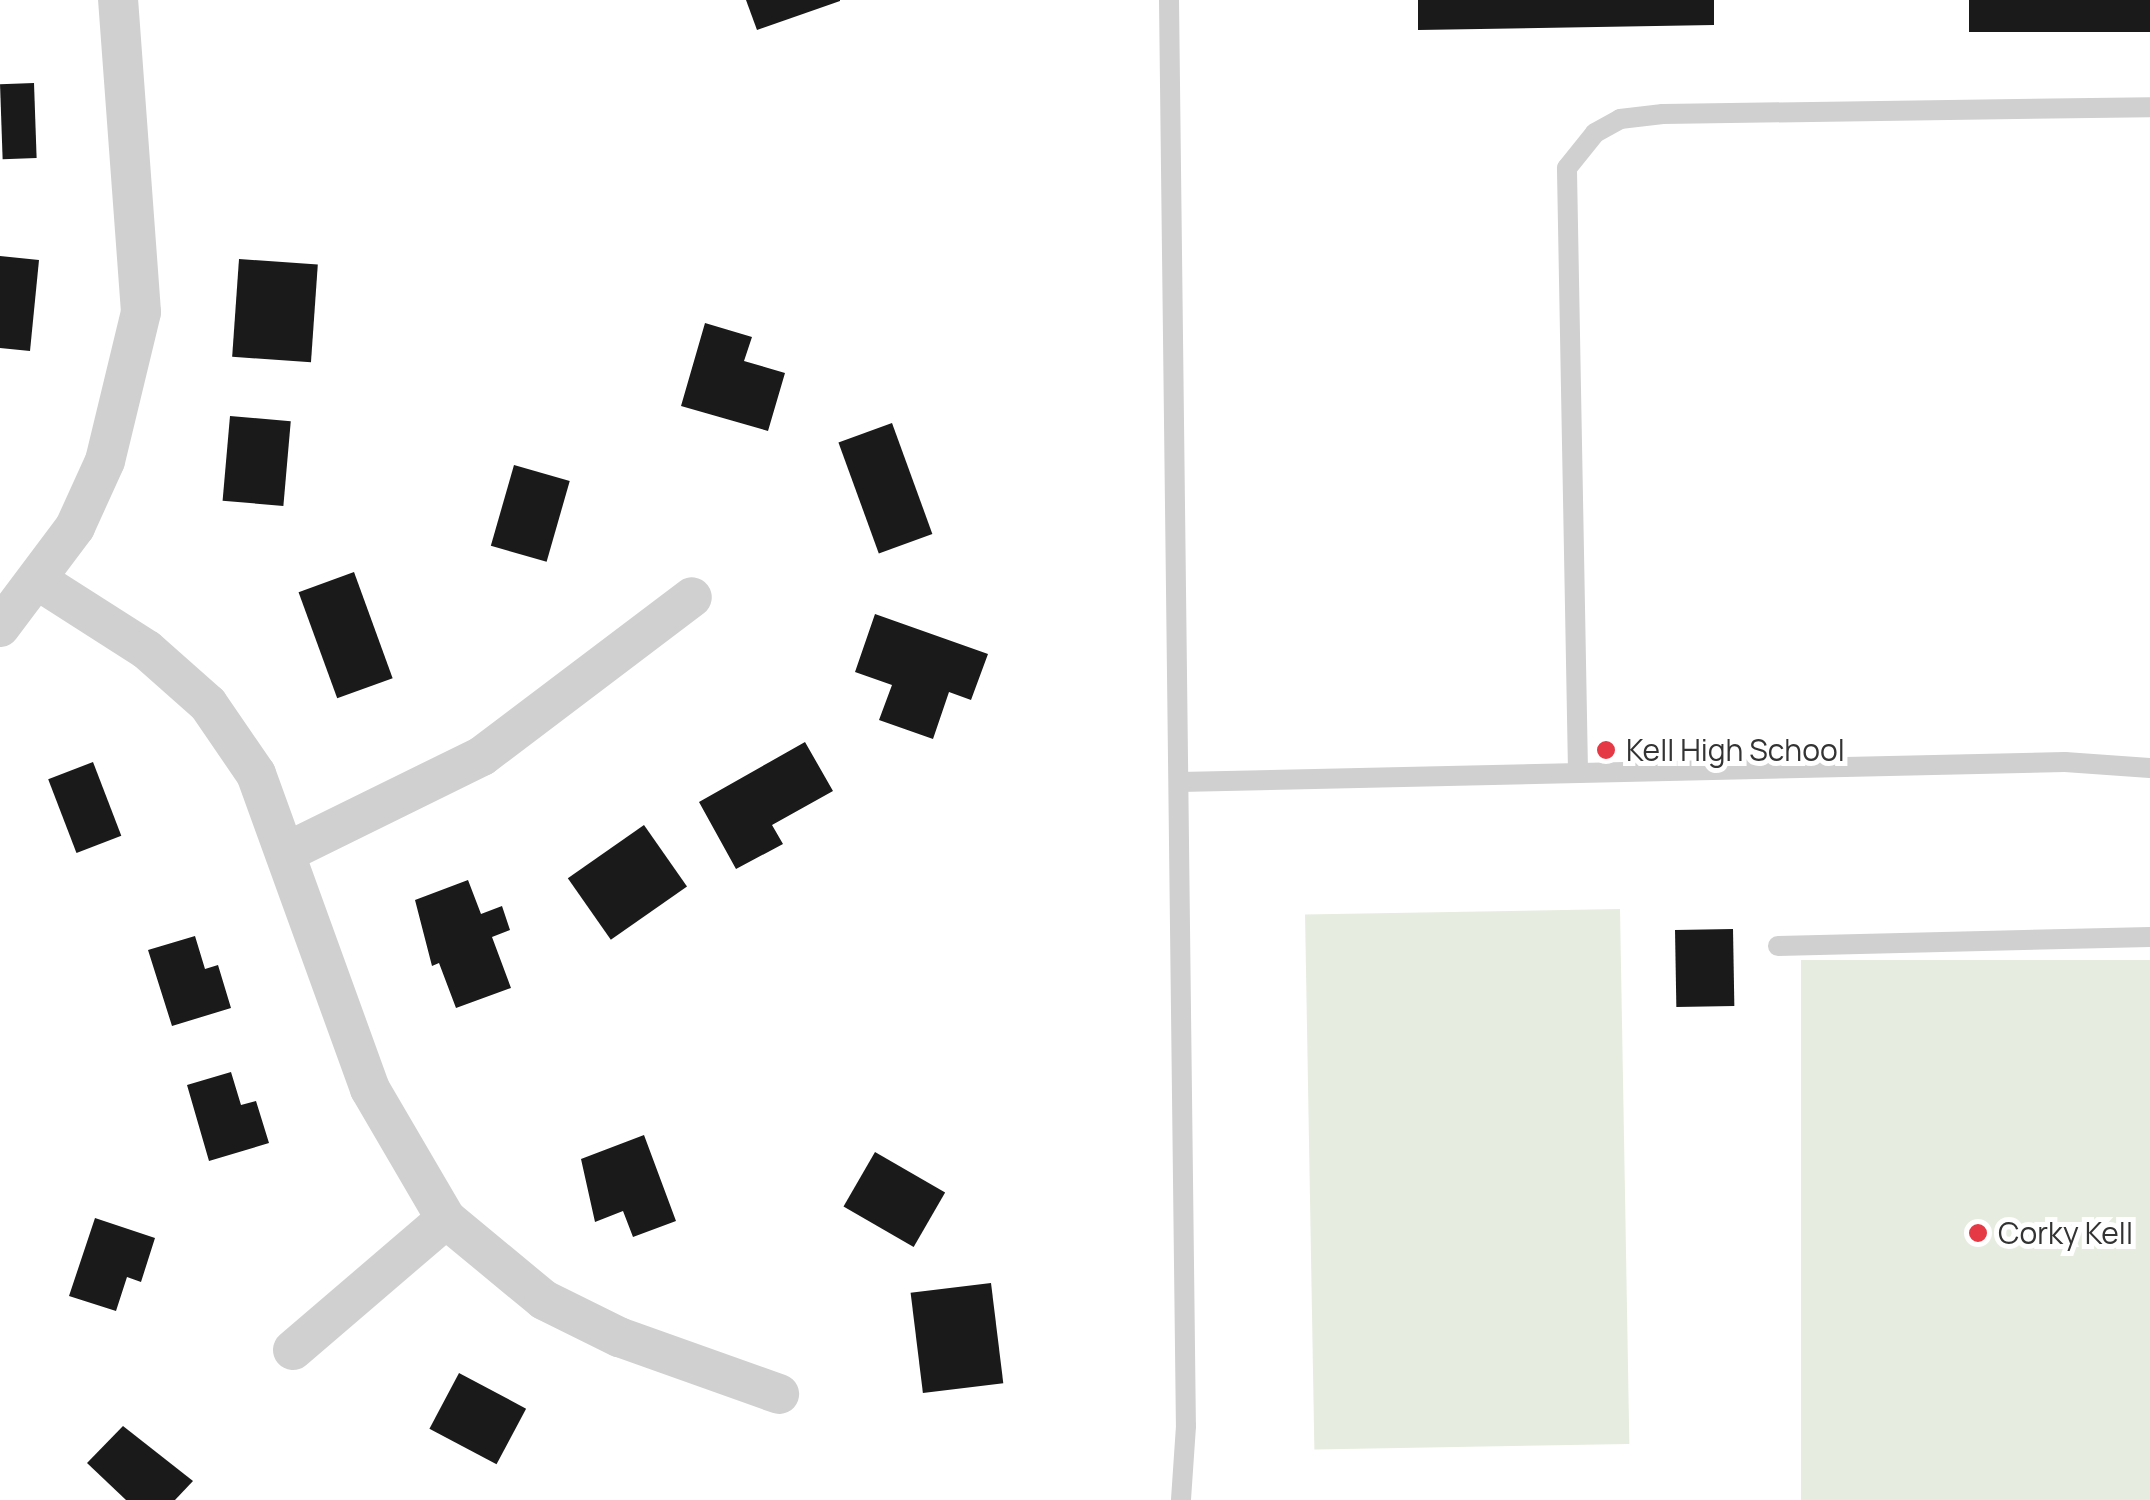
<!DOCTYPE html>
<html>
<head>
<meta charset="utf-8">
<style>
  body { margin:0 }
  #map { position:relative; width:2150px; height:1500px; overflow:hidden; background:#fff; font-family:Manrope,sans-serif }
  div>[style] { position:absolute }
  .green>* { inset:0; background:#e6ecdf; transform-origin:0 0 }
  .building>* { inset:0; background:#1a1a1a; transform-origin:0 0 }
  .service>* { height:20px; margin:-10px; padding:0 10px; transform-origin:10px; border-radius:10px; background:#d0d0d0 }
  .minor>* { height:40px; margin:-20px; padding:0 20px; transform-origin:20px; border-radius:20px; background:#d0d0d0 }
  .dots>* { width:28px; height:28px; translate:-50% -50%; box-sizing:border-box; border:5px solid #fff; border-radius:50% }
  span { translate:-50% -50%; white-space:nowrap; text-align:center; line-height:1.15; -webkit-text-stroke:10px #fff; paint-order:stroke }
  .poi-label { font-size:30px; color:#333 }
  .left { translate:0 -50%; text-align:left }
</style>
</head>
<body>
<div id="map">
  <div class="green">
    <div style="left:1620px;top:909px;width:535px;height:315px;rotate:89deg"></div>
    <div style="left:2150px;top:960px;width:540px;height:349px;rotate:90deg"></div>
  </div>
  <div class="building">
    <div style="clip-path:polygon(746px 0,840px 0,840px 1px,757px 30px)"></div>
    <div style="clip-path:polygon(1418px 0,1714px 0,1714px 25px,1418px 30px)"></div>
    <div style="left:1969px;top:0;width:181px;height:32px"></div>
    <div style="left:34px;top:83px;width:75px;height:34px;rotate:88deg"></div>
    <div style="clip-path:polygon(0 256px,39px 260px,30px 351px,0 348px)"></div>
    <div style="left:239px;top:259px;width:79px;height:98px;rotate:4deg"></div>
    <div style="clip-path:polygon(705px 323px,752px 337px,744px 361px,785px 373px,768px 431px,681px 406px)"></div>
    <div style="left:230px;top:416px;width:61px;height:85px;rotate:5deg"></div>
    <div style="left:892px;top:423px;width:118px;height:57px;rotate:70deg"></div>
    <div style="left:514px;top:465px;width:58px;height:84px;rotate:16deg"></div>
    <div style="left:354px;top:572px;width:113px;height:59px;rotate:70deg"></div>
    <div style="clip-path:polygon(875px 614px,988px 654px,971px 700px,949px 692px,933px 739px,879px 720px,892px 685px,855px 672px)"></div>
    <div style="clip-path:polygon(805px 742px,833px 791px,772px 825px,783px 844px,736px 869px,699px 802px)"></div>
    <div style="left:93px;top:762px;width:79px;height:48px;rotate:69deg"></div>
    <div style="left:644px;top:825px;width:75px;height:93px;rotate:55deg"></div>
    <div style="clip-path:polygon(468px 880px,481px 914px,502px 906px,510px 930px,492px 937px,511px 988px,456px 1008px,439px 963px,432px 966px,415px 900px)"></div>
    <div style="left:1733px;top:929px;width:77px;height:58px;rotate:89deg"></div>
    <div style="clip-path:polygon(195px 936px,205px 969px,218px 965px,231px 1008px,172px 1026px,148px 950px)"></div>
    <div style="clip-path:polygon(231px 1072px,241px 1105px,256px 1101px,269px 1143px,209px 1161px,187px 1085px)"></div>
    <div style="clip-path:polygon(644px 1135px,676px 1221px,633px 1237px,623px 1211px,595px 1222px,581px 1159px)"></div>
    <div style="left:875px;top:1152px;width:81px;height:63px;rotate:30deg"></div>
    <div style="clip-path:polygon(95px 1218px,155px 1238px,141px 1282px,127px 1277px,116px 1311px,69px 1296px)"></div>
    <div style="left:991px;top:1283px;width:101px;height:81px;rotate:83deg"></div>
    <div style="left:459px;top:1373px;width:76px;height:63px;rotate:28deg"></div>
    <div style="clip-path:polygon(123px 1426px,193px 1481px,175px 1500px,126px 1500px,87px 1463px)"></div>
  </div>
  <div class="service">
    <div style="left:1169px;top:0;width:1426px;rotate:89.32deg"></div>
    <div style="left:1186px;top:1426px;width:74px;rotate:93.9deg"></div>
    <div style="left:1578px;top:771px;width:603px;rotate:-91.05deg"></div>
    <div style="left:1567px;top:168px;width:45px;rotate:-51.3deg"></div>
    <div style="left:1595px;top:133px;width:29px;rotate:-29deg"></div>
    <div style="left:1620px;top:119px;width:43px;rotate:-6.6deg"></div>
    <div style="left:1663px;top:114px;width:487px;rotate:-0.8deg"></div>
    <div style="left:1180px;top:782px;width:885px;rotate:-1.29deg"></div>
    <div style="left:2065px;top:762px;width:85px;rotate:4deg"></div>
    <div style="left:1778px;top:946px;width:372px;rotate:-1.4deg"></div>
  </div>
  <div class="minor">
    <div style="left:39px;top:581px;width:128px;rotate:32.6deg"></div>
    <div style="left:147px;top:650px;width:81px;rotate:41.5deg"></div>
    <div style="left:208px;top:704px;width:85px;rotate:55.6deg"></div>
    <div style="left:256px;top:774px;width:335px;rotate:70.1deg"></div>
    <div style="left:370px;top:1089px;width:151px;rotate:59.7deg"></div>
    <div style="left:446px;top:1219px;width:127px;rotate:39.6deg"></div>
    <div style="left:544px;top:1300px;width:84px;rotate:26.3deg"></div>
    <div style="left:619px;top:1337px;width:170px;rotate:19.6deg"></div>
    <div style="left:0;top:627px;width:125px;rotate:-53.1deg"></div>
    <div style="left:75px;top:527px;width:72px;rotate:-65.6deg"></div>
    <div style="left:105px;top:461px;width:153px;rotate:-76.4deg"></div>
    <div style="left:141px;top:312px;width:313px;rotate:-94.2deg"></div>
    <div style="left:289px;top:851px;width:215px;rotate:-26.2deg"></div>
    <div style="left:482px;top:756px;width:263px;rotate:-37.1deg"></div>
    <div style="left:293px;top:1350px;width:201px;rotate:-40.6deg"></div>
  </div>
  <div class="dots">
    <div style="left:1606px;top:750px;background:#e63946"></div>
    <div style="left:1978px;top:1233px;background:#e63946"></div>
  </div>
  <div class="poi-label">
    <span class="left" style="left:1626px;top:750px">Kell High School</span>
    <span class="left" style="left:1998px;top:1233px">Corky Kell</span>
  </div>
</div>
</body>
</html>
